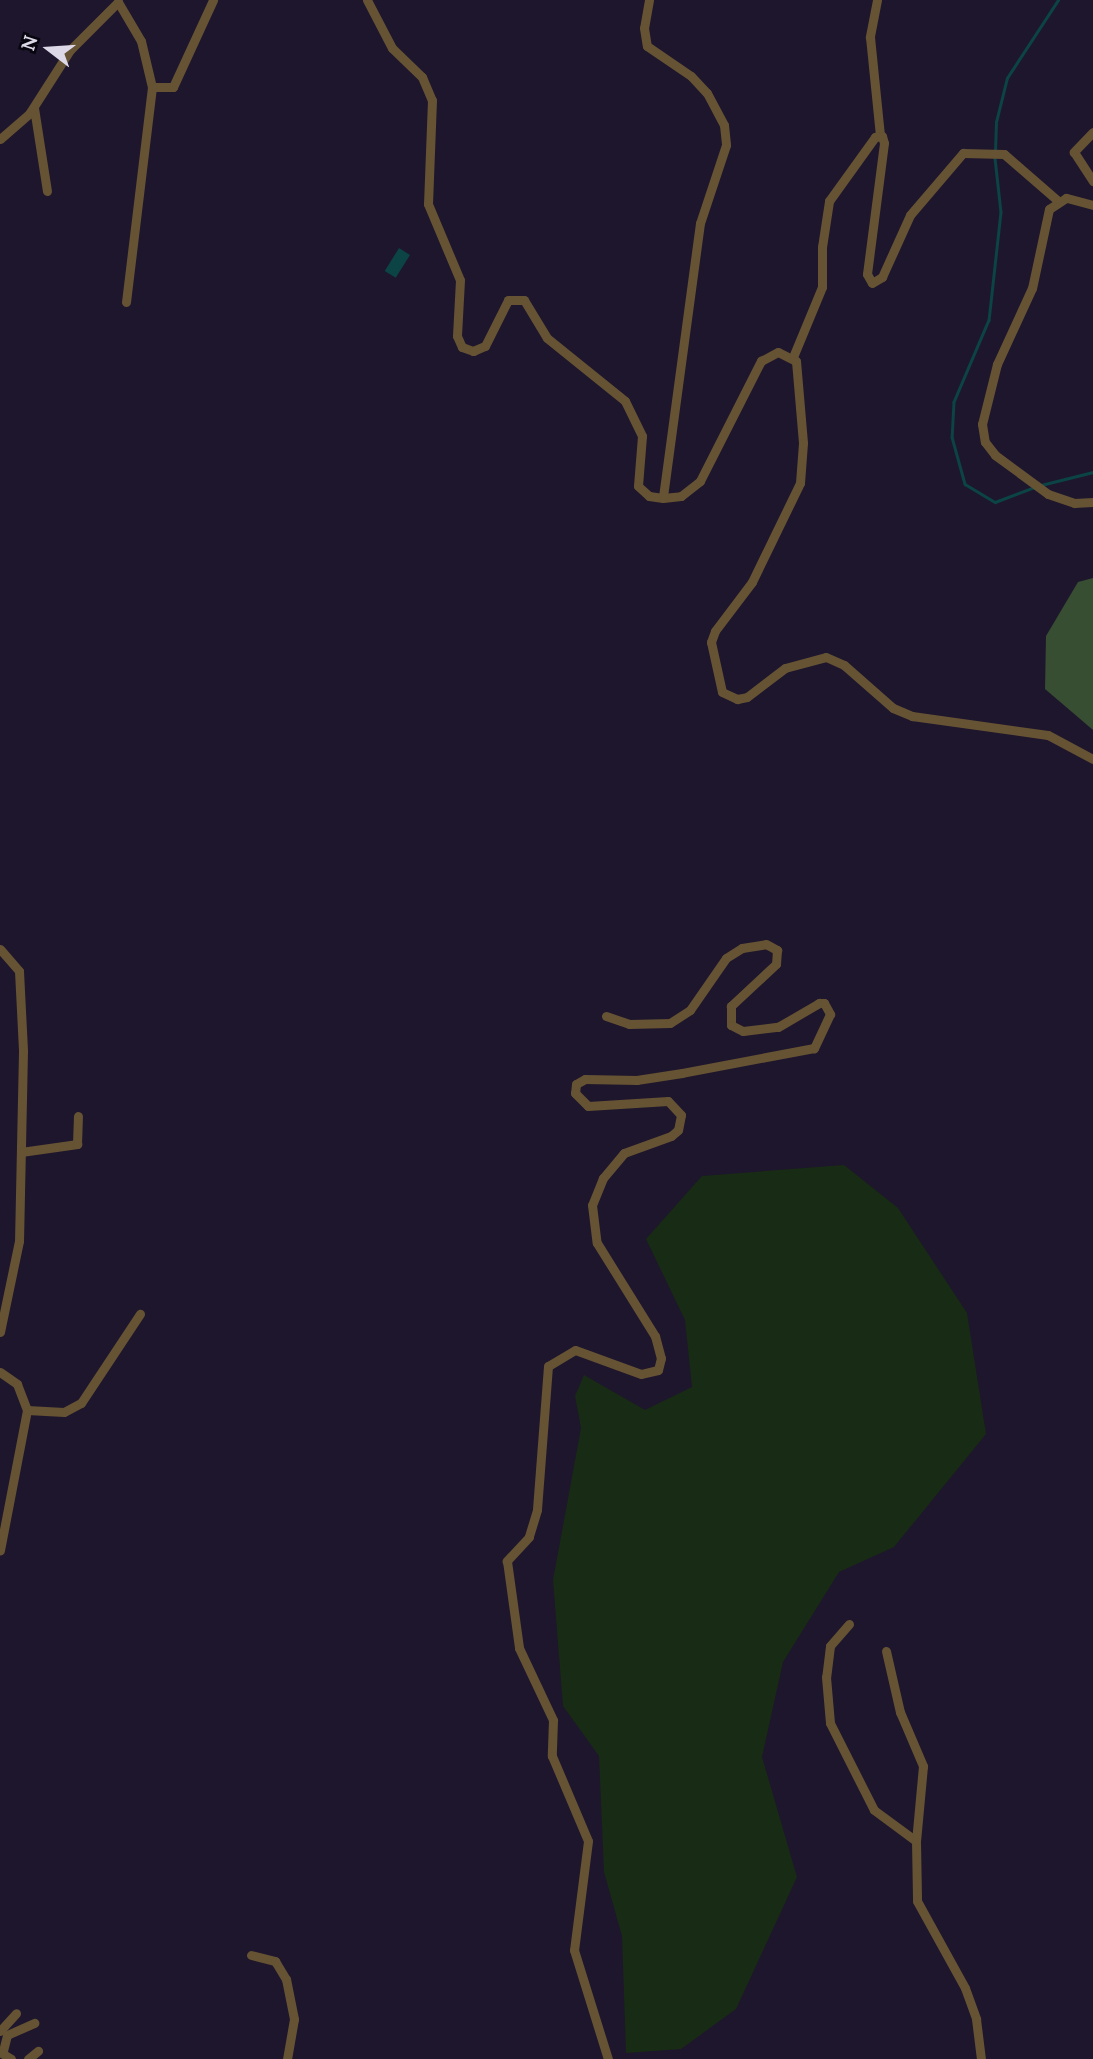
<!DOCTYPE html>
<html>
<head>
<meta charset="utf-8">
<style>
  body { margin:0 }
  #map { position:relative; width:1093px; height:2059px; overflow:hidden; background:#1e162c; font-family:Lora,serif }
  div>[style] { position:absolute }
  .green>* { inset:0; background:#182b14 }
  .forest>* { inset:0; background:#374e32 }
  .water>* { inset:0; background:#0c4345; transform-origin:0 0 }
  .stream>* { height:2.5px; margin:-1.25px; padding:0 1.25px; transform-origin:1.25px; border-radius:1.25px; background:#0c4345 }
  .minor>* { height:9px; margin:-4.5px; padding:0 4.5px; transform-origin:4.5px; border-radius:4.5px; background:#655334 }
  span { translate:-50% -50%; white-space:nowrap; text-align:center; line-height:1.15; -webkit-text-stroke:5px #07050d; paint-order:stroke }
  .north { position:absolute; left:14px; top:14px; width:70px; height:70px; -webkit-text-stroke:5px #07050d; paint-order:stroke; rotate:287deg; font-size:19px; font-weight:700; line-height:28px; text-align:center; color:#ddd8e8 }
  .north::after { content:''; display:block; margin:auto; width:24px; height:32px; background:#ddd8e8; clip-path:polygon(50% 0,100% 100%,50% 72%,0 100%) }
</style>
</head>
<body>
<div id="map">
  <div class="green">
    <div style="clip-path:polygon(844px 1165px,898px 1208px,967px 1313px,986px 1434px,894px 1547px,839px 1572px,783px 1662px,762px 1757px,797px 1877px,736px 2009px,681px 2049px,626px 2053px,622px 1936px,604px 1872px,599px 1756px,563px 1706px,553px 1580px,581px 1428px,575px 1396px,584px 1375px,645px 1410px,692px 1387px,685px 1320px,646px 1239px,702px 1176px)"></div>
  </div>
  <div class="forest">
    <div style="clip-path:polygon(1093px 578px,1093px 730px,1045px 689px,1046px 636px,1078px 582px)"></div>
  </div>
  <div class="water">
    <div style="left:399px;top:248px;width:13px;height:27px;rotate:32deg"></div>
  </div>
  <div class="stream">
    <div style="left:995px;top:151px;width:29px;rotate:-88deg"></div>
    <div style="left:996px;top:122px;width:45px;rotate:-76deg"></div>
    <div style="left:1007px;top:78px;width:93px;rotate:-56.8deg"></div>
    <div style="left:995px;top:158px;width:54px;rotate:83.7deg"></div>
    <div style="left:1001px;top:212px;width:109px;rotate:96.3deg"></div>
    <div style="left:989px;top:320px;width:89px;rotate:113.1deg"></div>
    <div style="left:954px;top:402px;width:35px;rotate:93deg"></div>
    <div style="left:952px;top:437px;width:49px;rotate:74.5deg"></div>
    <div style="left:965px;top:484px;width:35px;rotate:31deg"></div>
    <div style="left:995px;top:502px;width:43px;rotate:-20.6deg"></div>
    <div style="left:1041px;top:485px;width:54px;rotate:-14deg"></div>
  </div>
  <div class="minor">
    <div style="left:367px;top:0;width:54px;rotate:62.5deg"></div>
    <div style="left:392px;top:48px;width:42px;rotate:44deg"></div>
    <div style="left:422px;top:77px;width:25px;rotate:67deg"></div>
    <div style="left:432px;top:100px;width:104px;rotate:92.2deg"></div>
    <div style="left:428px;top:204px;width:82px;rotate:67.2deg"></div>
    <div style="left:460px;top:280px;width:56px;rotate:93.1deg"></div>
    <div style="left:457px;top:336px;width:12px;rotate:66deg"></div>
    <div style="left:462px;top:347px;width:12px;rotate:20deg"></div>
    <div style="left:473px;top:351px;width:13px;rotate:-23deg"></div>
    <div style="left:485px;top:346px;width:51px;rotate:-63.4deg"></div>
    <div style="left:508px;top:300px;width:16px"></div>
    <div style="left:524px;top:300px;width:44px;rotate:58.8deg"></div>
    <div style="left:547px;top:338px;width:100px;rotate:38.9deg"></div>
    <div style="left:625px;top:401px;width:39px;rotate:64deg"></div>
    <div style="left:642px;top:436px;width:50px;rotate:94.6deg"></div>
    <div style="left:638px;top:486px;width:15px;rotate:42deg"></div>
    <div style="left:649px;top:496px;width:14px;rotate:8deg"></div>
    <div style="left:663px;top:498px;width:18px;rotate:-6deg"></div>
    <div style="left:681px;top:496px;width:24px;rotate:-38deg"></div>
    <div style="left:700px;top:481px;width:135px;rotate:-63.1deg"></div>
    <div style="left:761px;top:361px;width:19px;rotate:-28deg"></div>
    <div style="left:778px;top:352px;width:20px;rotate:27deg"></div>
    <div style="left:796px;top:361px;width:82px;rotate:85.1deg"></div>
    <div style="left:803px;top:443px;width:40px;rotate:94.3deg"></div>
    <div style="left:800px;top:483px;width:110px;rotate:115.9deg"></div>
    <div style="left:752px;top:582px;width:61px;rotate:127.1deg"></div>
    <div style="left:715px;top:631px;width:12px;rotate:110deg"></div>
    <div style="left:711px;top:642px;width:51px;rotate:77.6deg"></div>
    <div style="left:722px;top:692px;width:17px;rotate:25deg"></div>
    <div style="left:737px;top:699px;width:10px;rotate:-11deg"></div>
    <div style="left:747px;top:697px;width:48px;rotate:-37.3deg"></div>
    <div style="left:785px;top:668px;width:42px;rotate:-15deg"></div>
    <div style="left:826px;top:657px;width:20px;rotate:24deg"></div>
    <div style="left:844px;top:665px;width:65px;rotate:41.3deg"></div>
    <div style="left:893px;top:708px;width:21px;rotate:23deg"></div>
    <div style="left:912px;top:716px;width:137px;rotate:8deg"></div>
    <div style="left:1048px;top:735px;width:51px;rotate:28.1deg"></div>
    <div style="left:649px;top:0;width:28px;rotate:100deg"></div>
    <div style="left:644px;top:28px;width:18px;rotate:81deg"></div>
    <div style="left:647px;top:46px;width:53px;rotate:34.3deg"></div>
    <div style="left:691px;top:76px;width:23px;rotate:47deg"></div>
    <div style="left:707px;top:93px;width:36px;rotate:62deg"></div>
    <div style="left:724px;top:125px;width:20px;rotate:84deg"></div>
    <div style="left:726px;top:145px;width:82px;rotate:108.4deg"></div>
    <div style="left:700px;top:223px;width:277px;rotate:97.7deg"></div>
    <div style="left:877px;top:0;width:38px;rotate:101deg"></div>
    <div style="left:870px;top:37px;width:100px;rotate:84.2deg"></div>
    <div style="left:34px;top:108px;width:84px;rotate:81.1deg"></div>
    <div style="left:1093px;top:132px;width:28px;rotate:134deg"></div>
    <div style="left:1074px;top:152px;width:35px;rotate:57deg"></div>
    <div style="left:0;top:139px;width:38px;rotate:-41deg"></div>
    <div style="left:29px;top:114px;width:76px;rotate:-57.4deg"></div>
    <div style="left:70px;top:50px;width:68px;rotate:-45deg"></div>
    <div style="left:118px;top:2px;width:45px;rotate:59.5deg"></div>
    <div style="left:141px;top:41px;width:47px;rotate:76.6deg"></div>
    <div style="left:152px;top:87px;width:21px"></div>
    <div style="left:173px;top:87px;width:96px;rotate:-65.3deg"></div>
    <div style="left:1093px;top:205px;width:28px;rotate:-165deg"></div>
    <div style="left:1066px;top:198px;width:20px;rotate:147deg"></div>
    <div style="left:1049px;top:209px;width:81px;rotate:102.1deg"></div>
    <div style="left:1032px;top:288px;width:84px;rotate:114.7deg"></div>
    <div style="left:997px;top:364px;width:62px;rotate:104deg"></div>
    <div style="left:982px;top:424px;width:18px;rotate:81deg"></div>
    <div style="left:985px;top:442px;width:16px;rotate:52deg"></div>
    <div style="left:995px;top:455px;width:66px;rotate:36.3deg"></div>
    <div style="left:1048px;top:494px;width:28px;rotate:19deg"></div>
    <div style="left:1074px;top:503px;width:19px;rotate:-3deg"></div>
    <div style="left:126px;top:302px;width:217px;rotate:-83.1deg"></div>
    <div style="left:793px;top:357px;width:76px;rotate:-67.5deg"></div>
    <div style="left:822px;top:287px;width:40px;rotate:-90deg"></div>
    <div style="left:822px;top:247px;width:47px;rotate:-81.3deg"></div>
    <div style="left:829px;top:201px;width:79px;rotate:-54.3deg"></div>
    <div style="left:875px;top:137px;width:7px;rotate:-8deg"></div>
    <div style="left:882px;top:136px;width:7px;rotate:74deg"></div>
    <div style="left:884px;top:143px;width:132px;rotate:97.4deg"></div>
    <div style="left:867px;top:274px;width:10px;rotate:61deg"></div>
    <div style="left:872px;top:283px;width:12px;rotate:-31deg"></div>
    <div style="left:882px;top:277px;width:68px;rotate:-65.7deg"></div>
    <div style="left:910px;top:215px;width:82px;rotate:-49.5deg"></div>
    <div style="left:963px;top:153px;width:41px;rotate:1.4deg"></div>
    <div style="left:1004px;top:154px;width:70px;rotate:41deg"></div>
    <div style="left:0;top:949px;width:29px;rotate:49deg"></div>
    <div style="left:19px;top:971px;width:80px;rotate:87.1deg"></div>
    <div style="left:23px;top:1051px;width:190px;rotate:91.2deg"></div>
    <div style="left:19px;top:1241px;width:93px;rotate:101.8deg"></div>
    <div style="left:606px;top:1016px;width:24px;rotate:19deg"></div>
    <div style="left:629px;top:1024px;width:41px;rotate:-1.4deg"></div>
    <div style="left:670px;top:1023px;width:24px;rotate:-33deg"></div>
    <div style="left:690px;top:1010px;width:63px;rotate:-55.3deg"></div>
    <div style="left:726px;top:958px;width:19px;rotate:-32deg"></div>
    <div style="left:742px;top:948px;width:24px;rotate:-9deg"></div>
    <div style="left:766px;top:944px;width:13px;rotate:29deg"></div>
    <div style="left:777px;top:950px;width:14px;rotate:94deg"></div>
    <div style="left:776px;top:964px;width:62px;rotate:137deg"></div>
    <div style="left:731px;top:1006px;width:19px;rotate:90deg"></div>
    <div style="left:731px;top:1025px;width:13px;rotate:27deg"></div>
    <div style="left:743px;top:1031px;width:35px;rotate:-7deg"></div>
    <div style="left:778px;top:1027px;width:48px;rotate:-30.3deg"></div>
    <div style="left:819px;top:1003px;width:5px"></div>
    <div style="left:824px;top:1003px;width:13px;rotate:61deg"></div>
    <div style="left:830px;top:1014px;width:38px;rotate:115deg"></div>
    <div style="left:814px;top:1048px;width:134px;rotate:169.3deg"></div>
    <div style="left:682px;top:1073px;width:46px;rotate:171.2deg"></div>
    <div style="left:637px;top:1080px;width:52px;rotate:-178.9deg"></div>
    <div style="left:585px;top:1079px;width:10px;rotate:151deg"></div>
    <div style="left:576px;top:1084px;width:9px;rotate:96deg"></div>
    <div style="left:575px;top:1093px;width:18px;rotate:45deg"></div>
    <div style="left:588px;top:1106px;width:80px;rotate:-3.6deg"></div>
    <div style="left:668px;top:1101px;width:19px;rotate:47deg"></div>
    <div style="left:681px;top:1115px;width:15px;rotate:101deg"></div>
    <div style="left:678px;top:1130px;width:9px;rotate:139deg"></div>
    <div style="left:671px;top:1136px;width:50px;rotate:160.1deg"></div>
    <div style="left:624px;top:1153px;width:33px;rotate:130deg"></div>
    <div style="left:603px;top:1178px;width:29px;rotate:112deg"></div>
    <div style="left:592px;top:1205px;width:38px;rotate:83deg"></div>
    <div style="left:597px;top:1243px;width:110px;rotate:58.1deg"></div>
    <div style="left:655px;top:1336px;width:23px;rotate:75deg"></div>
    <div style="left:661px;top:1358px;width:12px;rotate:104deg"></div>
    <div style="left:658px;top:1370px;width:17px;rotate:167deg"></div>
    <div style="left:641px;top:1374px;width:70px;rotate:-160deg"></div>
    <div style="left:575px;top:1350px;width:31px;rotate:149deg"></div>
    <div style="left:548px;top:1366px;width:144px;rotate:94.4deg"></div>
    <div style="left:537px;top:1510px;width:28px;rotate:107deg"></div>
    <div style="left:529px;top:1537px;width:33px;rotate:133deg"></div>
    <div style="left:507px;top:1561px;width:88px;rotate:82.1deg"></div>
    <div style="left:519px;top:1648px;width:80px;rotate:64.7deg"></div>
    <div style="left:553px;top:1720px;width:36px;rotate:92deg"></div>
    <div style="left:552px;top:1756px;width:92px;rotate:67deg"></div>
    <div style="left:588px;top:1841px;width:110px;rotate:97.3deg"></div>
    <div style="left:574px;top:1950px;width:114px;rotate:72.7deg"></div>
    <div style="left:21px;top:1152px;width:57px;rotate:-8.1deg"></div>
    <div style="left:77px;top:1144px;width:28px;rotate:-88deg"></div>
    <div style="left:0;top:1372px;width:21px;rotate:35deg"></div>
    <div style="left:17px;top:1384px;width:28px;rotate:69deg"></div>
    <div style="left:27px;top:1410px;width:143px;rotate:100.9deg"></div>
    <div style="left:27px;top:1410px;width:37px;rotate:3deg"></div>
    <div style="left:64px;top:1412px;width:19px;rotate:-28deg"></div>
    <div style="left:81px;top:1403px;width:107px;rotate:-56.5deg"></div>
    <div style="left:849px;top:1624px;width:29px;rotate:131deg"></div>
    <div style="left:830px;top:1646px;width:31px;rotate:97deg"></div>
    <div style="left:826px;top:1677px;width:46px;rotate:85deg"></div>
    <div style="left:830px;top:1723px;width:97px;rotate:63.2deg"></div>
    <div style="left:874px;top:1810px;width:52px;rotate:36.4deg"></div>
    <div style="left:916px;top:1841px;width:60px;rotate:89deg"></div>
    <div style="left:917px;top:1901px;width:99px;rotate:61.1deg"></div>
    <div style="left:965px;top:1988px;width:33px;rotate:70deg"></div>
    <div style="left:976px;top:2019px;width:40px;rotate:82.9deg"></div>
    <div style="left:886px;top:1651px;width:63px;rotate:77.1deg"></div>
    <div style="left:900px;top:1712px;width:59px;rotate:66.9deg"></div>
    <div style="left:923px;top:1766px;width:75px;rotate:95.3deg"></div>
    <div style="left:251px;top:1955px;width:25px;rotate:14deg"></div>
    <div style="left:275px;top:1961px;width:21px;rotate:59deg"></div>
    <div style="left:286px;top:1979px;width:41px;rotate:78.7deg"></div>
    <div style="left:294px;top:2019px;width:41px;rotate:99.9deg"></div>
    <div style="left:0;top:2031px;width:24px;rotate:-48deg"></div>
    <div style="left:3px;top:2051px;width:16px;rotate:-76deg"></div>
    <div style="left:7px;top:2035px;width:30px;rotate:-24deg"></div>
    <div style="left:0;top:2052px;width:13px;rotate:32deg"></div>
    <div style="left:28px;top:2059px;width:13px;rotate:-39deg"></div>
  </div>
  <div class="north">N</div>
</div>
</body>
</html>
